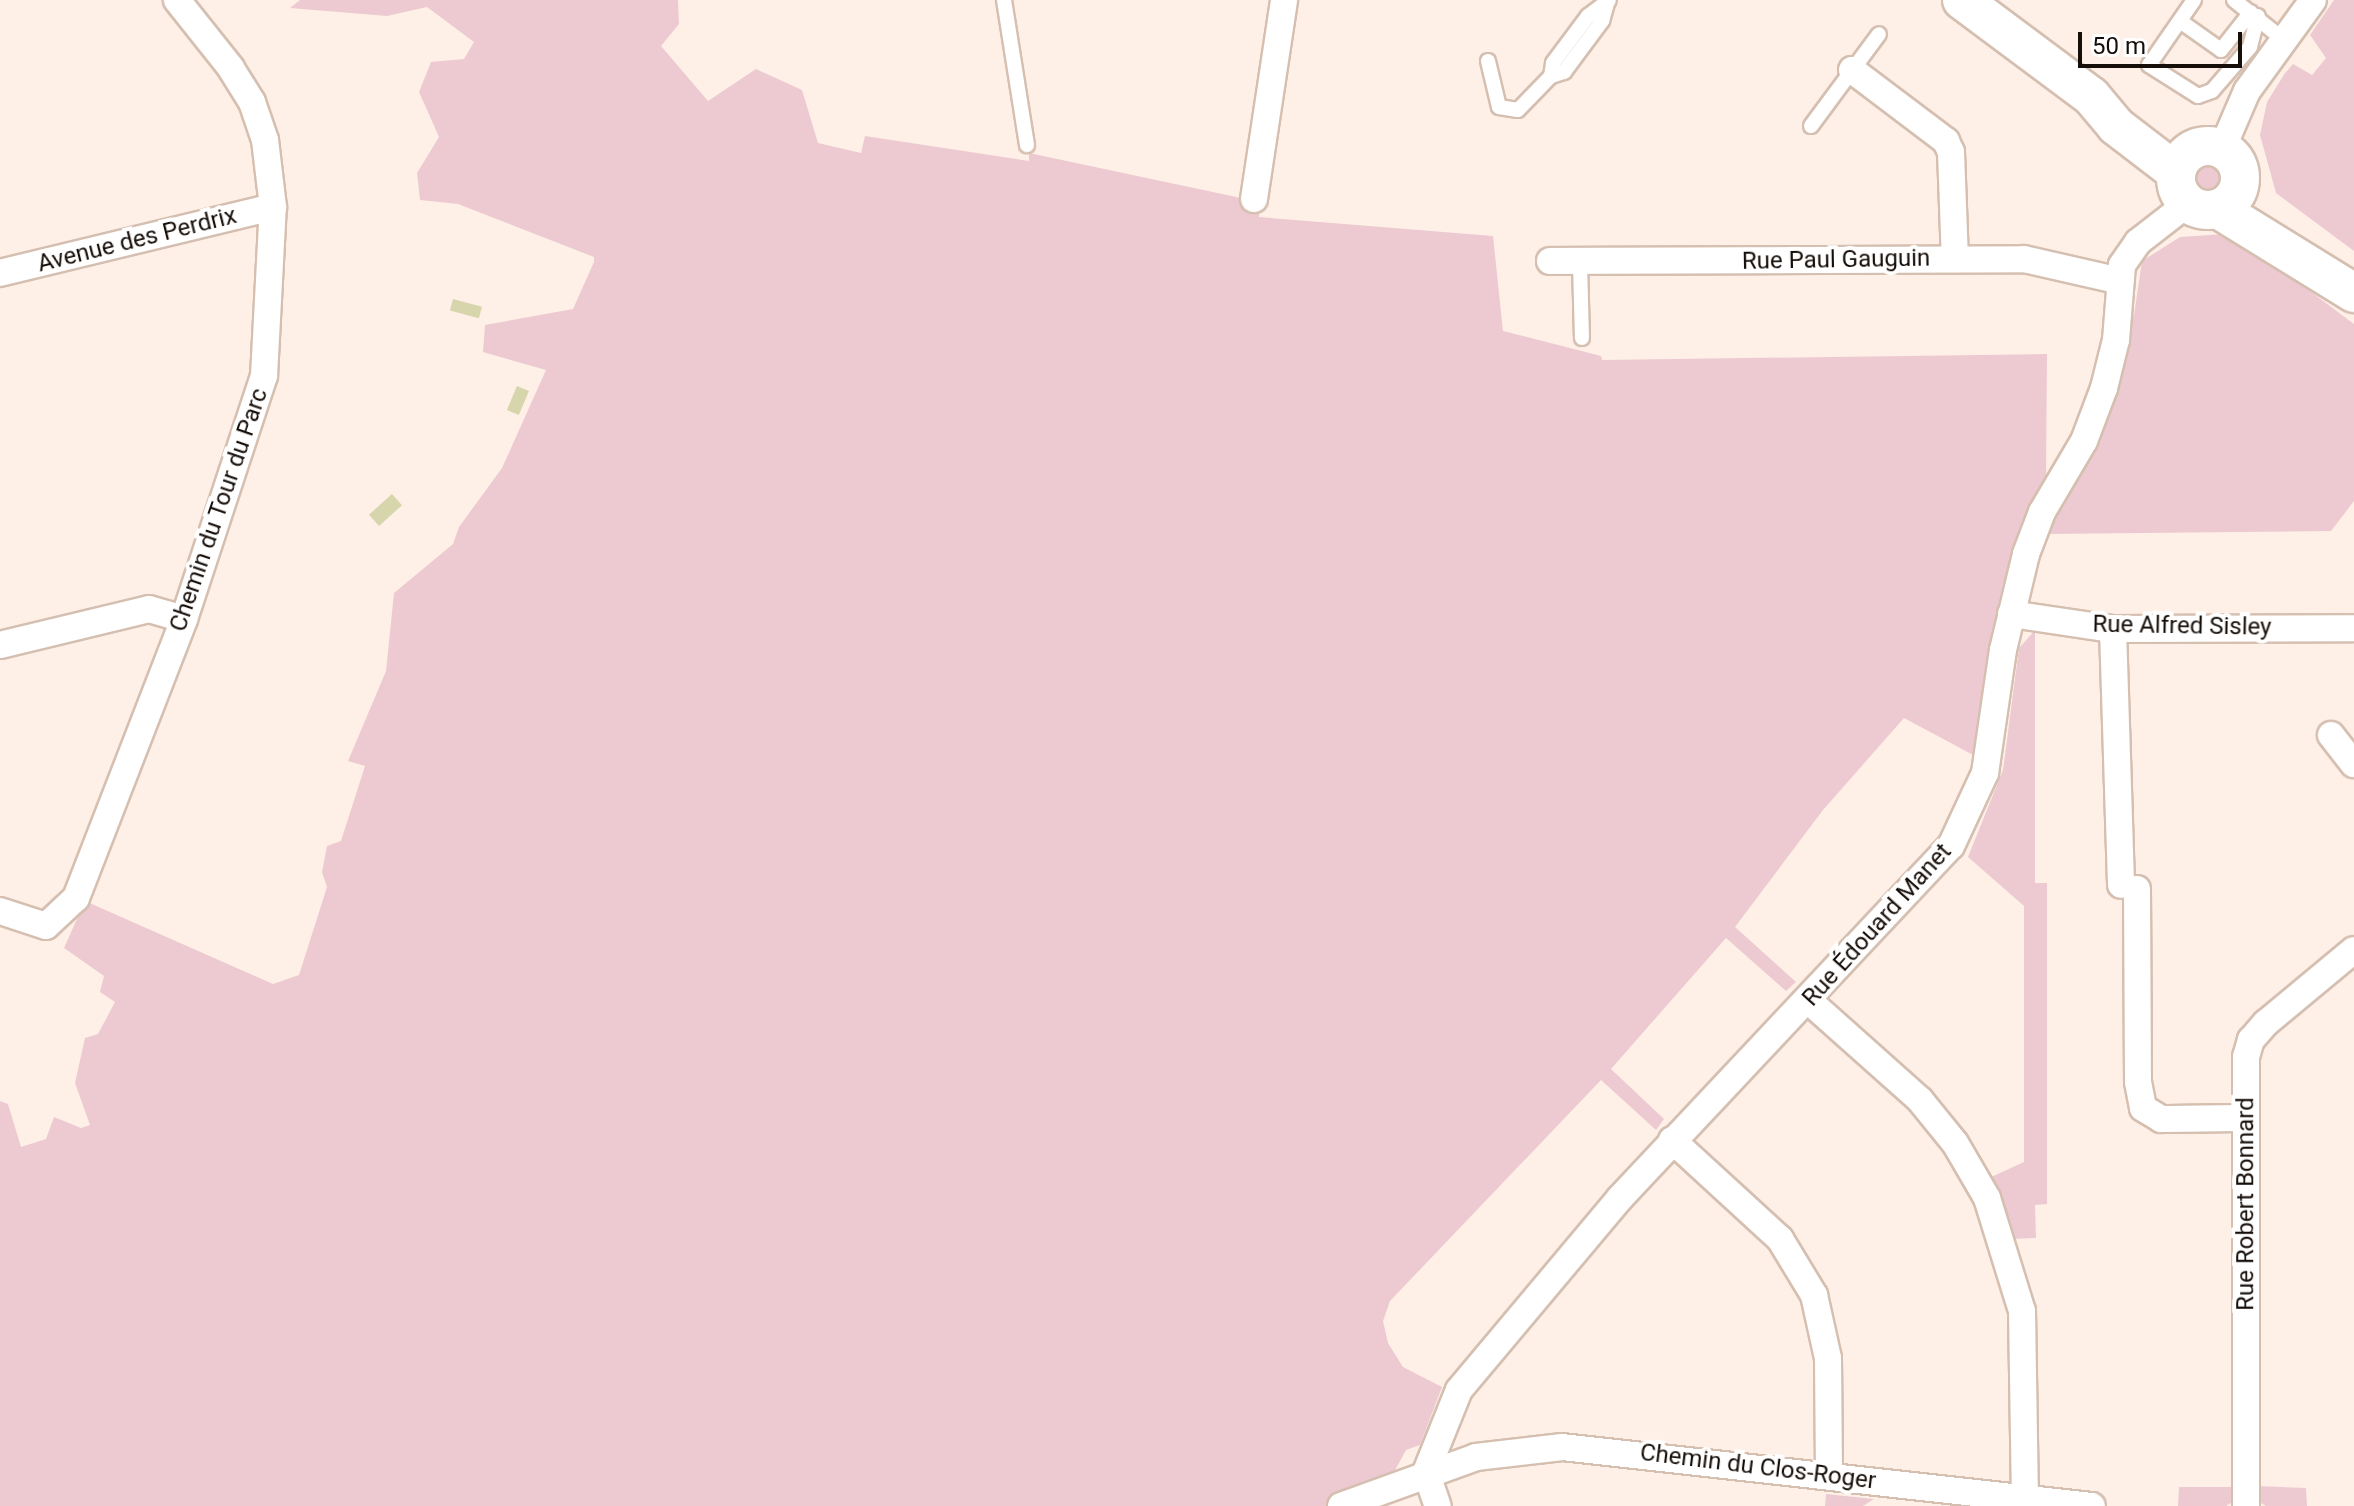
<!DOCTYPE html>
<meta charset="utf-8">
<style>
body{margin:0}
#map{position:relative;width:2354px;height:1506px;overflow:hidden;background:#fef0e7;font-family:Roboto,sans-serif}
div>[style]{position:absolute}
.green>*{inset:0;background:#edcad1}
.round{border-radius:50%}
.water>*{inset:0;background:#d6d5ab;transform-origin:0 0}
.roads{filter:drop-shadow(2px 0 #d5bfb0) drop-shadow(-2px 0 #d5bfb0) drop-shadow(0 2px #d5bfb0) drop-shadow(0 -2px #d5bfb0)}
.service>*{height:14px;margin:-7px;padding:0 7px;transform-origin:7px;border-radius:7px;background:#fff}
.minor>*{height:26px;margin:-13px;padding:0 13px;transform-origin:13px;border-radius:13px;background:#fff}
.secondary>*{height:38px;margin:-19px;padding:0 19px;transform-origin:19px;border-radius:19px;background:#fff}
.secondary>.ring{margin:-19px;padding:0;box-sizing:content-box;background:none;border:38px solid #fff;border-radius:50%}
span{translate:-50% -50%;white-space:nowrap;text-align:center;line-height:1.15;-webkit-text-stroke:8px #fff;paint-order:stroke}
.street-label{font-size:24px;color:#160e09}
.scale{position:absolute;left:2078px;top:32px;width:164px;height:36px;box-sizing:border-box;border:4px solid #160e09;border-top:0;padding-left:10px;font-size:24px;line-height:28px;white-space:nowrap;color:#160e09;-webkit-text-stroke:6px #fff;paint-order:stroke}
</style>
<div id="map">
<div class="green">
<i style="clip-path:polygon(300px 0,678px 0,679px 24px,661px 46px,708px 101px,756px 69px,802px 90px,818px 143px,861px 153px,865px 136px,1029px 161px,1029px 153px,1260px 202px,1259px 217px,1493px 236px,1503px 331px,1601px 356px,1602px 360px,2047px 354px,2046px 477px,2003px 584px,1987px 654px,1975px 756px,1904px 718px,1823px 810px,1735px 927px,1796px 982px,1786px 991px,1726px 938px,1611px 1069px,1664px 1119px,1656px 1130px,1601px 1080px,1390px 1301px,1383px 1321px,1388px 1343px,1403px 1367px,1442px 1387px,1420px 1445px,1406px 1450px,1392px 1476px,1326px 1506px,0 1506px,0 1101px,8px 1104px,21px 1147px,46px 1139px,54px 1117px,81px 1128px,90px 1125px,75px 1083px,85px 1038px,98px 1034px,115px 1002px,100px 992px,104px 976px,64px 948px,85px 901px,273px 984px,299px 975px,327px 887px,322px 872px,327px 846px,341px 841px,365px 766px,348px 761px,386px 671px,394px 593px,453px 544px,459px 527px,502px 468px,546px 370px,483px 352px,485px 325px,573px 309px,594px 262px,594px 257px,458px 204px,420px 200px,417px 173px,439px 137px,419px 92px,431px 62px,464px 59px,474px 42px,427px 7px,387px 16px,290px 8px)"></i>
<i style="clip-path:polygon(2334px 0,2354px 0,2354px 251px,2276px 193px,2260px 135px,2267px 102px,2285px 73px,2293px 64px,2312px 75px,2326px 58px,2310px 35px)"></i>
<i class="round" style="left:2193px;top:163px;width:30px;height:30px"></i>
<i style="clip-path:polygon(2225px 234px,2244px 242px,2354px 324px,2354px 501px,2331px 531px,2047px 534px,2129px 316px,2134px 315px,2142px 261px,2180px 237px)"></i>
<i style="clip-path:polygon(2035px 630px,2035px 883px,2047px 883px,2047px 1204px,2035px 1205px,2036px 1238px,2013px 1239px,1987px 1179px,2024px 1162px,2024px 906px,1968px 857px,2003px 770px,2019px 648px)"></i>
<i style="clip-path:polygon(2256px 1486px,2306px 1488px,2307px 1506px,2266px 1506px,2254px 1499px)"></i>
<i style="clip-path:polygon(2179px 1487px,2233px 1487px,2237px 1499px,2226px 1506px,2178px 1506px)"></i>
<i style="clip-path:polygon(1826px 1494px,1874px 1499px,1863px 1506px,1825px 1506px)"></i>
</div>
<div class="water">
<i style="left:453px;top:299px;width:30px;height:12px;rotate:15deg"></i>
<i style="left:517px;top:386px;width:13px;height:26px;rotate:23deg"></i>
<i style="left:392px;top:494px;width:15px;height:31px;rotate:48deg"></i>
</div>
<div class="roads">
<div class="service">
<i style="left:1004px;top:0;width:147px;rotate:81deg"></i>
<i style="left:2194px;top:0;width:79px;rotate:124.7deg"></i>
<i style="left:2149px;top:65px;width:58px;rotate:32.3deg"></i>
<i style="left:2198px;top:96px;width:15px;rotate:-20deg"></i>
<i style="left:2212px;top:91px;width:58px;rotate:-49.2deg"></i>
<i style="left:2250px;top:47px;width:32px;rotate:-76deg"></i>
<i style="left:2234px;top:0;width:64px;rotate:38.7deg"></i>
<i style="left:2180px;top:21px;width:50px;rotate:35.3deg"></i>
<i style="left:2221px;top:50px;width:48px;rotate:-51.7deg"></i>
<i style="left:1488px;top:61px;width:47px;rotate:76.6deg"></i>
<i style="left:1499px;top:107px;width:19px;rotate:9deg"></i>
<i style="left:1518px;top:110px;width:47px;rotate:-45.9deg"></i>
<i style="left:1551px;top:76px;width:13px;rotate:-81deg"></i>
<i style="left:1553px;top:63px;width:59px;rotate:-53.3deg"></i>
<i style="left:1588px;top:16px;width:26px;rotate:-37deg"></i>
<i style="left:1551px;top:76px;width:14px;rotate:-17deg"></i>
<i style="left:1564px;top:72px;width:64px;rotate:-53.3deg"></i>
<i style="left:1602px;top:21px;width:22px;rotate:-74deg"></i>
<i style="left:1811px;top:126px;width:114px;rotate:-53.5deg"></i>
<i style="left:1580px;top:263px;width:75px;rotate:88.5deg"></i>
</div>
<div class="minor">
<i style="left:1852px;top:70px;width:118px;rotate:37.1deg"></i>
<i style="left:1946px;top:141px;width:12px;rotate:66deg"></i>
<i style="left:1951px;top:152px;width:107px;rotate:87.9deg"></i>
<i style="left:2222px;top:149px;width:63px;rotate:-66.7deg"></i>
<i style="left:2247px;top:91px;width:112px;rotate:-54deg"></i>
<i style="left:1254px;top:199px;width:201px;rotate:-81.4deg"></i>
<i style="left:1550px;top:261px;width:474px;rotate:-0.2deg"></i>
<i style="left:2024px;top:259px;width:99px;rotate:12.8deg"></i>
<i style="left:0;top:273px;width:281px;rotate:-13.6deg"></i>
<i style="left:2011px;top:614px;width:103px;rotate:8.4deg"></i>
<i style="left:2113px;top:629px;width:241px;rotate:-0.2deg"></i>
<i style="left:2113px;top:629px;width:256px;rotate:88.2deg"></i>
<i style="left:0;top:645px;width:153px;rotate:-13.6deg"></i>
<i style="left:149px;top:609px;width:36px;rotate:16deg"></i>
<i style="left:2331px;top:735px;width:37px;rotate:52deg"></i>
<i style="left:2137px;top:889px;width:193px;rotate:89.7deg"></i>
<i style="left:2138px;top:1082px;width:26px;rotate:79deg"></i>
<i style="left:2143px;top:1108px;width:21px;rotate:31deg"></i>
<i style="left:2161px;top:1119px;width:85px;rotate:-0.7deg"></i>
<i style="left:0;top:911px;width:48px;rotate:18.1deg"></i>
<i style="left:46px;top:926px;width:41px;rotate:-43deg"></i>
<i style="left:76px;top:898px;width:299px;rotate:-68.8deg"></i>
<i style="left:184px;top:619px;width:256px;rotate:-71.8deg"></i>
<i style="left:264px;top:376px;width:169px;rotate:-87deg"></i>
<i style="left:273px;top:207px;width:67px;rotate:-96.8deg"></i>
<i style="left:265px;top:140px;width:40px;rotate:-108.9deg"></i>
<i style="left:252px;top:102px;width:40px;rotate:-122deg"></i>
<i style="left:231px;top:68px;width:87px;rotate:-128.5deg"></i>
<i style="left:1809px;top:1001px;width:149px;rotate:41.7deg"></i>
<i style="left:1920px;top:1100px;width:55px;rotate:50.9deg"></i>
<i style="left:1955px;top:1143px;width:64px;rotate:59.8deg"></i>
<i style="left:1987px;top:1198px;width:118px;rotate:72.8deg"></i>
<i style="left:2022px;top:1311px;width:187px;rotate:89.1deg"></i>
<i style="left:1672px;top:1140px;width:147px;rotate:42.5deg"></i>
<i style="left:1780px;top:1239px;width:66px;rotate:58.7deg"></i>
<i style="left:1814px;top:1295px;width:65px;rotate:77.5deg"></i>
<i style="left:1828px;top:1358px;width:117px;rotate:89.5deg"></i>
<i style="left:1426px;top:1472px;width:88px;rotate:-68.1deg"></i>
<i style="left:1459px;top:1390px;width:251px;rotate:-50deg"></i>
<i style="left:1620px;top:1198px;width:483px;rotate:-46.8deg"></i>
<i style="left:1951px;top:846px;width:81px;rotate:-65deg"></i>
<i style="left:1985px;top:773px;width:124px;rotate:-81.7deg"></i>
<i style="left:2003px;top:650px;width:99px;rotate:-76.5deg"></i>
<i style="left:2026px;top:554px;width:45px;rotate:-69.1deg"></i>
<i style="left:2042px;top:512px;width:82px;rotate:-59.4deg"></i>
<i style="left:2084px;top:441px;width:57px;rotate:-69.3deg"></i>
<i style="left:2104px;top:388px;width:49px;rotate:-76deg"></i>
<i style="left:2116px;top:340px;width:75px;rotate:-85.4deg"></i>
<i style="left:2122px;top:265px;width:28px;rotate:-55deg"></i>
<i style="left:2138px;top:242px;width:62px;rotate:-37.8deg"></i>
<i style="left:1426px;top:1472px;width:36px;rotate:71deg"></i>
<i style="left:1341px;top:1506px;width:144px;rotate:-19.9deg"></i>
<i style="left:1476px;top:1457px;width:87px;rotate:-6.6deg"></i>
<i style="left:1562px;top:1447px;width:533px;rotate:6.35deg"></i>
<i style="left:2246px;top:1506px;width:449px;rotate:-90deg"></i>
<i style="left:2246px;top:1057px;width:18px;rotate:-74deg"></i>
<i style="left:2251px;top:1040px;width:23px;rotate:-49deg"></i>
<i style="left:2266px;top:1023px;width:114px;rotate:-39.7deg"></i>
</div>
<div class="secondary">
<i style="left:1962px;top:0;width:161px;rotate:36.7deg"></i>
<i style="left:2091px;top:96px;width:39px;rotate:50deg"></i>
<i style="left:2116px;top:126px;width:76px;rotate:37.5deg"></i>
<i class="ring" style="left:2176px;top:146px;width:26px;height:26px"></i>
<i style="left:2218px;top:209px;width:160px;rotate:31.7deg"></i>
</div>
</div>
<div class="street-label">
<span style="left:137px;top:240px;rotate:-14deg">Avenue des Perdrix</span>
<span style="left:1836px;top:260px;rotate:-1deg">Rue Paul Gauguin</span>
<span style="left:219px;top:510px;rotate:-71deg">Chemin du Tour du Parc</span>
<span style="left:2182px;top:626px;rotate:1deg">Rue Alfred Sisley</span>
<span style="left:1877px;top:925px;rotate:-48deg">Rue Édouard Manet</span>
<span style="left:2246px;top:1204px;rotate:-90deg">Rue Robert Bonnard</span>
<span style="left:1758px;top:1467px;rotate:7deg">Chemin du Clos-Roger</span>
</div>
<div class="scale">50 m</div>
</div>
